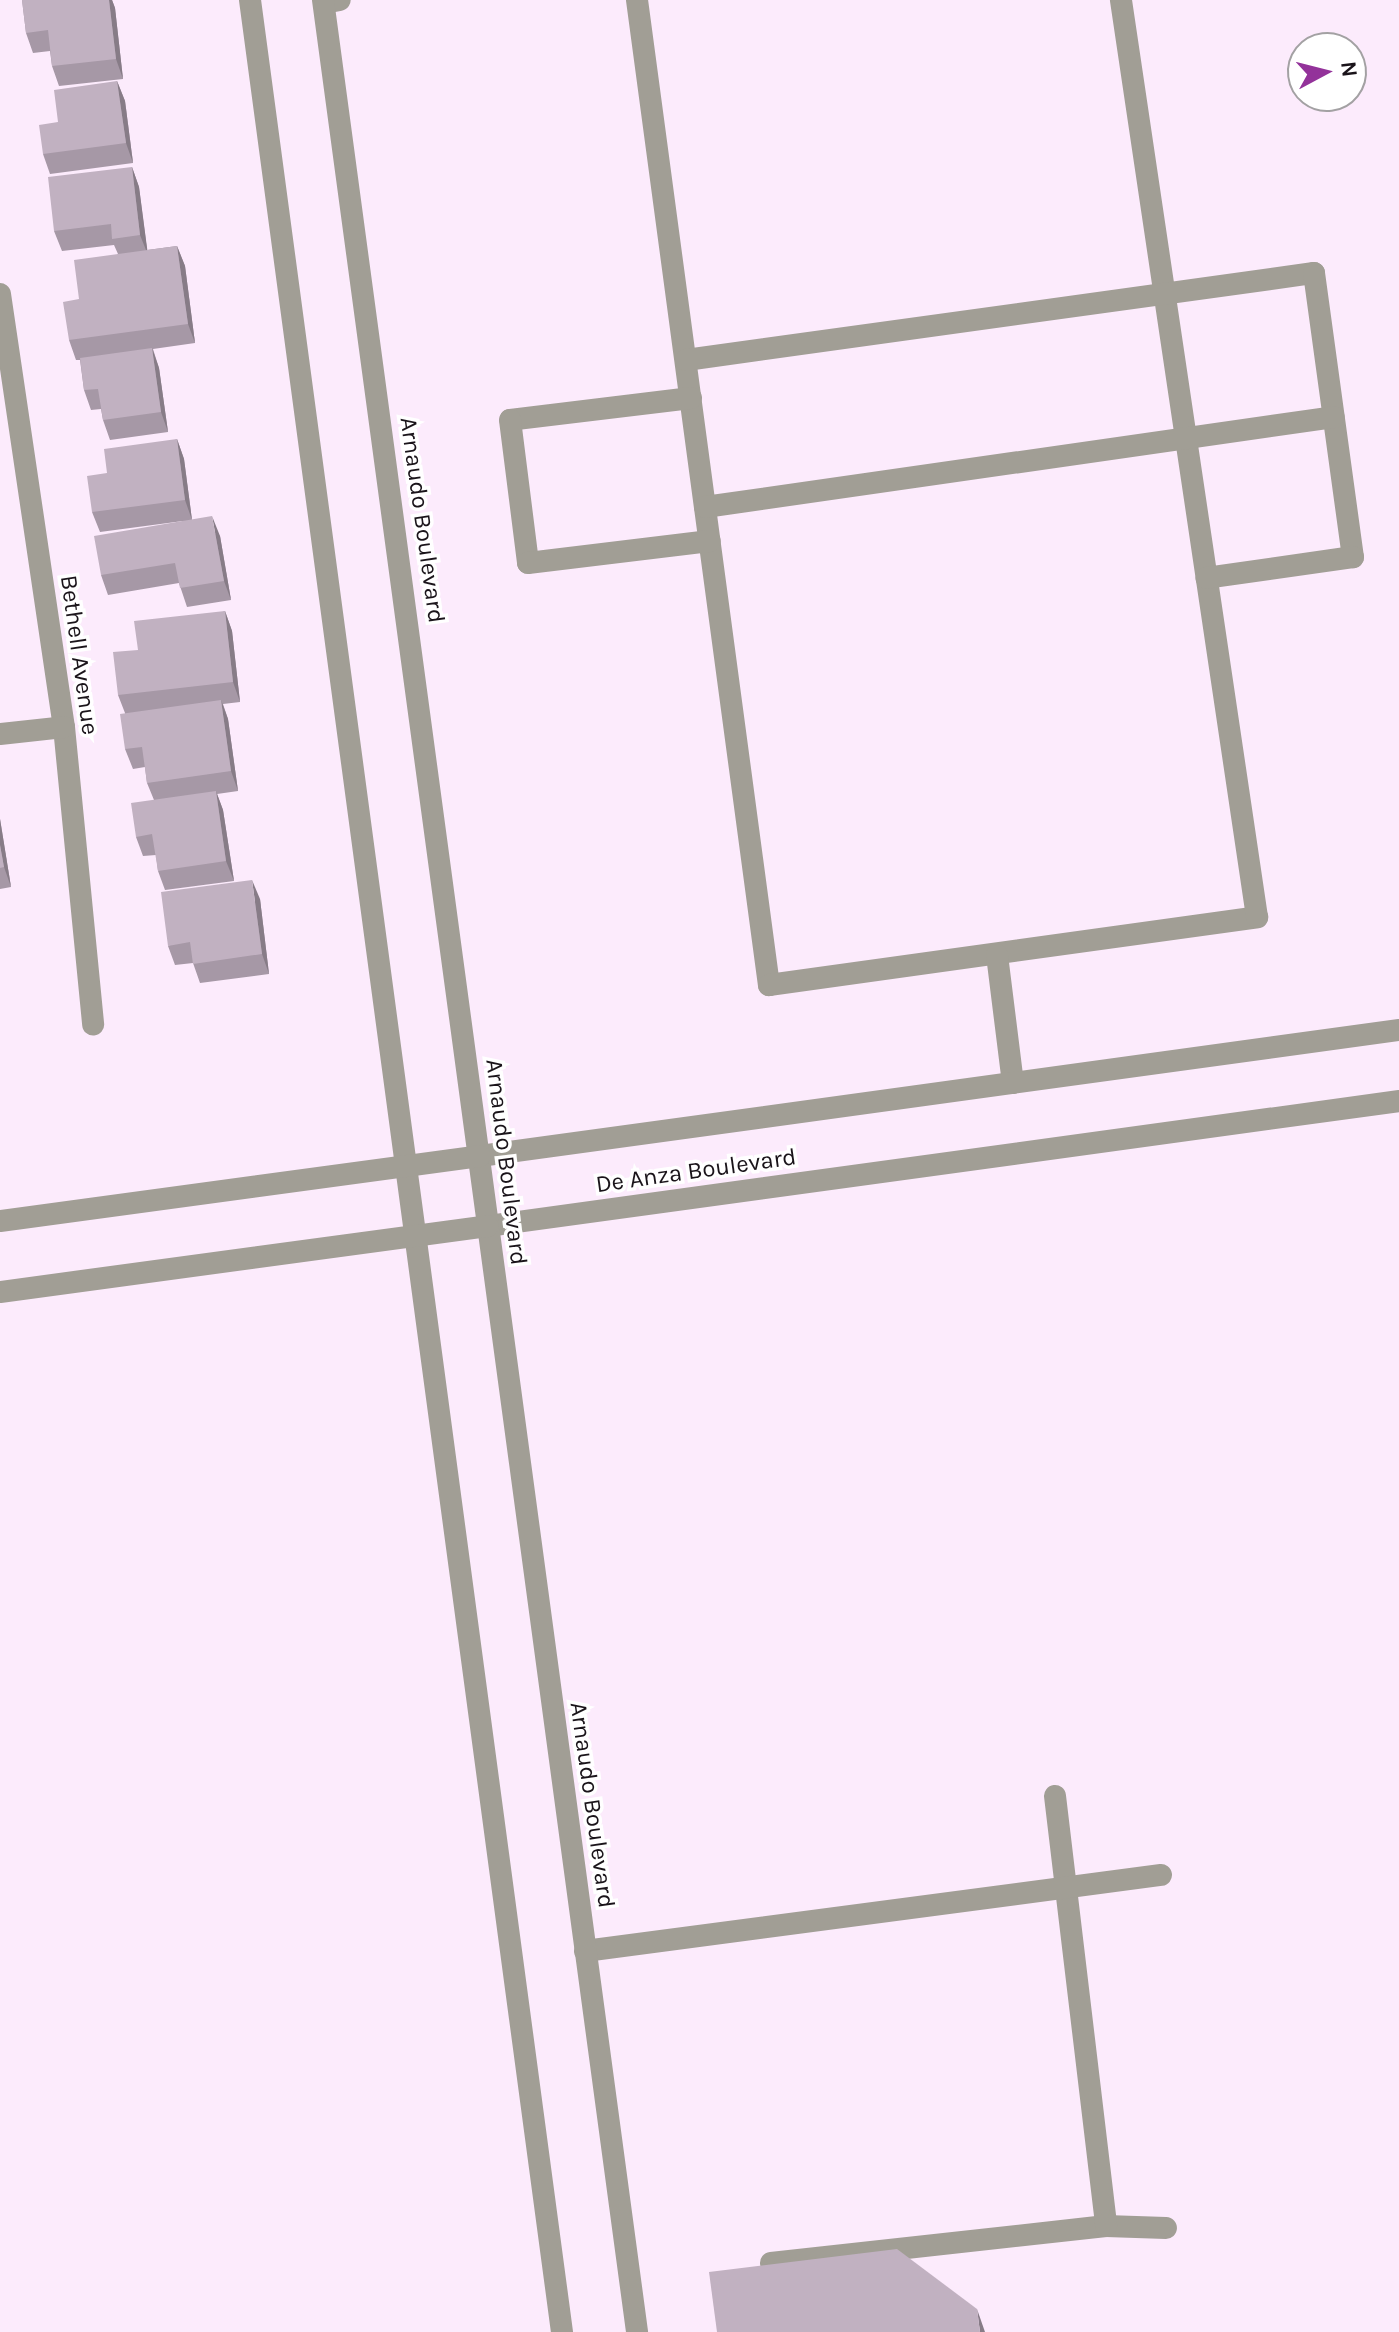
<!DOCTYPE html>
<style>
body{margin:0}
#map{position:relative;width:1399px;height:2332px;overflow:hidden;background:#fcebfc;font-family:Karla,sans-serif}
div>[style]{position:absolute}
.service>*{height:22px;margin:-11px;padding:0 11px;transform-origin:11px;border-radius:11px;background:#a19e95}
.minor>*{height:22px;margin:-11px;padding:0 11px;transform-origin:11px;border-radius:11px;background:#a19e95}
.tertiary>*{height:22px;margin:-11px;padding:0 11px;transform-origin:11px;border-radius:11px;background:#a19e95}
.wall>*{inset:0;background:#a698a6}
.shaded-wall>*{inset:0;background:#877c87}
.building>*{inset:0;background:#c1b1c1}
span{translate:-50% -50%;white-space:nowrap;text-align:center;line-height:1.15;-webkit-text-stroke:7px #fff;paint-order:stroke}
.street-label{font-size:24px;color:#1a141a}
.north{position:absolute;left:1287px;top:32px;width:80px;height:80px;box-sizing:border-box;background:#fff;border:2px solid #a3a1a3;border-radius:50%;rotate:83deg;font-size:22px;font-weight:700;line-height:32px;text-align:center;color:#1a141a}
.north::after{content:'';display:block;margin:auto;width:28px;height:36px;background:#93329a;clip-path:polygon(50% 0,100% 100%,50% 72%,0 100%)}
</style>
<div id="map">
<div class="service">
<i style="left:771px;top:2263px;width:337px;rotate:-6.3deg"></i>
<i style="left:1106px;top:2226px;width:60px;rotate:1.9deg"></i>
</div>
<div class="minor">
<i style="left:637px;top:0;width:994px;rotate:82.37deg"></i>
<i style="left:769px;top:985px;width:493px;rotate:-7.9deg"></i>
<i style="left:1257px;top:917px;width:927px;rotate:-98.44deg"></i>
<i style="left:324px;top:3px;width:16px;rotate:-11deg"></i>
<i style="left:0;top:294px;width:438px;rotate:81.6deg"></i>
<i style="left:64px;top:727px;width:299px;rotate:84.4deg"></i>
<i style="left:686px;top:360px;width:634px;rotate:-7.89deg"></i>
<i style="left:1314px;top:273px;width:287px;rotate:82.2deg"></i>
<i style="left:1353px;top:557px;width:148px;rotate:171.9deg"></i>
<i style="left:691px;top:398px;width:182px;rotate:173.1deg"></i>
<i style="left:510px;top:420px;width:144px;rotate:82.8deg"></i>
<i style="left:528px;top:563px;width:183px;rotate:-6.9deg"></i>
<i style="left:705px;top:507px;width:635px;rotate:-8.14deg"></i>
<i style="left:0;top:734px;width:64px;rotate:-6.2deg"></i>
<i style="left:997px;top:955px;width:129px;rotate:82.9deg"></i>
<i style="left:480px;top:1156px;width:928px;rotate:-7.81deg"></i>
<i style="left:488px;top:1226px;width:920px;rotate:-7.81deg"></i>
<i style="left:1055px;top:1796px;width:433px;rotate:83.2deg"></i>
<i style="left:585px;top:1951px;width:581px;rotate:-7.52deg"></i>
</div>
<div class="tertiary">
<i style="left:250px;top:0;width:2353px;rotate:82.38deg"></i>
<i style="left:323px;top:0;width:2353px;rotate:82.33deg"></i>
<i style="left:0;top:1221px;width:484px;rotate:-7.7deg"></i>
<i style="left:0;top:1292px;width:492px;rotate:-7.7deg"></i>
</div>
<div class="wall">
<i style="clip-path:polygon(22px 0,112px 0,115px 8px,123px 79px,59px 86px,52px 66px,50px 51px,33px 53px,26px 33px)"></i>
<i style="clip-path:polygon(117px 81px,125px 101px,133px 163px,50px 174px,43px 154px,58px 122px)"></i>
<i style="clip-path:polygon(132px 167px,139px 187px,147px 250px,177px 246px,185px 266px,195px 343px,153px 349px,159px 368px,168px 432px,110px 440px,103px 420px,101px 409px,91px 410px,84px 390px,80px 360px,76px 360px,69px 340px,79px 299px,118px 254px,114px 245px,62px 251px,54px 231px)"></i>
<i style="clip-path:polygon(177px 439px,184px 459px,192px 520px,220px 536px,231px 600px,187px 607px,179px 583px,108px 595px,101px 575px,183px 521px,100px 532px,92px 512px,107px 473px)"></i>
<i style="clip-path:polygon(225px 611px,232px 631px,240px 702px,223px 704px,228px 719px,238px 791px,217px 794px,223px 810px,234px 881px,165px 890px,158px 871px,156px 855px,143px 856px,136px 837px,154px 800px,147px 783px,145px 767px,133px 769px,125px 749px,125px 713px,118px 695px,138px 650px)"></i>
<i style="clip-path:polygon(0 819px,11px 887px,0 889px)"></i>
<i style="clip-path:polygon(260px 899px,269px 974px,200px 983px,193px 963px,175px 965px,168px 946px)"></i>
</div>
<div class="shaded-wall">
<i style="clip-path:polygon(109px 0,112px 0,115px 8px,123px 79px,116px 59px)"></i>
<i style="clip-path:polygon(117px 81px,125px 101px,133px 163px,126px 143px)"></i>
<i style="clip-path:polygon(132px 167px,139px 187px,148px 255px,140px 235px)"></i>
<i style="clip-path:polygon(177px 246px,185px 266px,195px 343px,188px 324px)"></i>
<i style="clip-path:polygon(152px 348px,159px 368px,168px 432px,161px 412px)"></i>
<i style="clip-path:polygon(177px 439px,184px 459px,192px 520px,185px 500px)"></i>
<i style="clip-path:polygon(212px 516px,220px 536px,231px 600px,224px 581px)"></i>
<i style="clip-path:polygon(225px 611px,232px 631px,240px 702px,233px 682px)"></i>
<i style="clip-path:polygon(221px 700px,228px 719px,238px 791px,231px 771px)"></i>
<i style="clip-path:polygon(216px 791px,223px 810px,234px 881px,226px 861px)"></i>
<i style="clip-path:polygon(0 819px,11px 887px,4px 867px,0 845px)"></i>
<i style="clip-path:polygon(252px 880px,260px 899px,269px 974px,262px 954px)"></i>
<i style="clip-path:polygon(977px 2309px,985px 2332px,980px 2332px)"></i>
</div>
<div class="building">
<i style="clip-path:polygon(22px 0,109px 0,116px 59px,52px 66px,48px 30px,26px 33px)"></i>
<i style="clip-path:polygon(117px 81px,126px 143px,43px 154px,39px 125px,58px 122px,54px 90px)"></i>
<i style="clip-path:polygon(132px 167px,140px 235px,112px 239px,111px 224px,54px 231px,48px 177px)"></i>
<i style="clip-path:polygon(177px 246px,188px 324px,69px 340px,63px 302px,79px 299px,74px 260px)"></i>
<i style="clip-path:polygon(152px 348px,161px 412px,103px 420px,98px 389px,84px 390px,80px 358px)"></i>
<i style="clip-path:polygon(177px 439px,185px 500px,92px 512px,87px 476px,107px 473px,104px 449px)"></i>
<i style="clip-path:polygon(212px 516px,224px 581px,180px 588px,175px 563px,101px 575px,94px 536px)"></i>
<i style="clip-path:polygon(225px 611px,233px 682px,118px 695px,113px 652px,138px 650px,134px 621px)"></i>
<i style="clip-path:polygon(221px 700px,231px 771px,147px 783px,142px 747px,125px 749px,120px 714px)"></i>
<i style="clip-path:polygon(216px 791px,226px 861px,158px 871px,152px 834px,136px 837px,131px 803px)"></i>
<i style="clip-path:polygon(0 845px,4px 867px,0 868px)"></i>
<i style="clip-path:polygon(252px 880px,262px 954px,193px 964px,190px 942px,168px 946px,161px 892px)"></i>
<i style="clip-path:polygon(897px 2249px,977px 2309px,980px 2332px,717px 2332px,709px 2272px)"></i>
</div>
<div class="street-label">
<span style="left:422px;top:520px;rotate:82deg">Arnaudo Boulevard</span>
<span style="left:79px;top:655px;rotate:82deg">Bethell Avenue</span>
<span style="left:506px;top:1162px;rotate:83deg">Arnaudo Boulevard</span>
<span style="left:696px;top:1171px;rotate:-8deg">De Anza Boulevard</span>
<span style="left:592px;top:1805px;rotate:82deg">Arnaudo Boulevard</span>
</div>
<div class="north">N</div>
</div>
